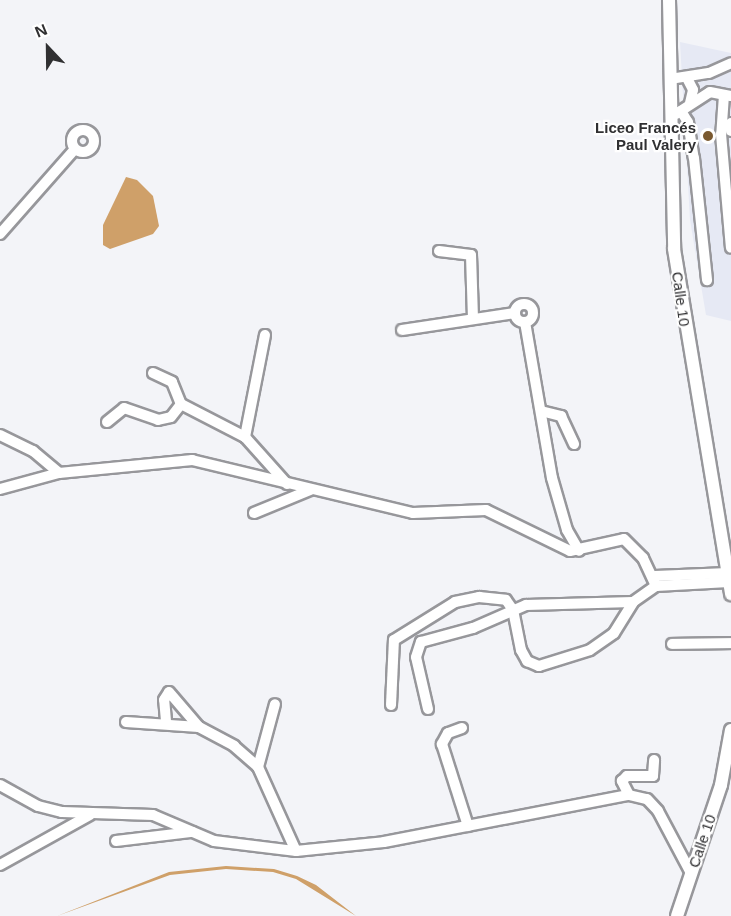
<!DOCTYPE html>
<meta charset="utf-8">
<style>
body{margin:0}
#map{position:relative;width:731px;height:916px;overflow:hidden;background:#f3f4f8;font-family:Arial,sans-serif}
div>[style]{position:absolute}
.built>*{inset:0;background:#e6e9f4}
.water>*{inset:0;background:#cfa069}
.roads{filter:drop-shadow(2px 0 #97979b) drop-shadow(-2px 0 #97979b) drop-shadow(0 2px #97979b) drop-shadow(0 -2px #97979b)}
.minor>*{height:10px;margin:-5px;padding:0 5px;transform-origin:5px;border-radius:5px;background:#fff}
.minor>.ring{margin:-5px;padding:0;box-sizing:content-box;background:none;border:10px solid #fff;border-radius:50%}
.major>*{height:12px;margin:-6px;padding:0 6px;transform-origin:6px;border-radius:6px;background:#fff}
.dots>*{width:16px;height:16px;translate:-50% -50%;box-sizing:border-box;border:3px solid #fff;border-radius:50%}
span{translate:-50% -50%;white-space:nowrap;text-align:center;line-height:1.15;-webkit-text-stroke:4.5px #fff;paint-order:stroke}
.poi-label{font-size:15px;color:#303032;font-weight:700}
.right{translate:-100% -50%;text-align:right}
.street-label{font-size:15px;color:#303032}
.north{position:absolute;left:18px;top:18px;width:60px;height:60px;-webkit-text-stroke:4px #fff;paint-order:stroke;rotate:338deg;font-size:16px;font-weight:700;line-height:24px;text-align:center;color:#303032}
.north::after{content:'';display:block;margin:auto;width:21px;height:27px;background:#303032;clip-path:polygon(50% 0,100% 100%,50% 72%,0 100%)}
</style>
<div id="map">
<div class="built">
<i style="clip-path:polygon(680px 42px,731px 53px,731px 321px,706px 315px,690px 220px)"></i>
</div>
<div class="water">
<i style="clip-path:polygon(126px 177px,137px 180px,153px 196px,159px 226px,153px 234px,110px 249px,103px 245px,103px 225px)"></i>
<i style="clip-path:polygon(226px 866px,274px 869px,297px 876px,316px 885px,356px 916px,296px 879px,273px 872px,226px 869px,170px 875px,57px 916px,169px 872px)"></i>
</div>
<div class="roads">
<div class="minor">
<i style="left:687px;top:78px;width:13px;rotate:63deg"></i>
<i style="left:693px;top:90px;width:13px;rotate:103deg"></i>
<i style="left:670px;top:79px;width:39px;rotate:-9deg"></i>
<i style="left:709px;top:73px;width:24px;rotate:-24deg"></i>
<i style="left:724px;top:95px;width:39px;rotate:94deg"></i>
<i style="left:721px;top:134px;width:114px;rotate:85deg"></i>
<i style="left:681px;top:111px;width:13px;rotate:58deg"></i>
<i style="left:688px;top:122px;width:36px;rotate:81deg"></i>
<i style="left:694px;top:158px;width:123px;rotate:83.9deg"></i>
<i style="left:676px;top:114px;width:40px;rotate:-32.9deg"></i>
<i style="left:710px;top:92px;width:21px;rotate:11deg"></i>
<i style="left:731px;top:123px;width:8px;rotate:90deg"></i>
<i class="ring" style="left:72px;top:130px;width:12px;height:12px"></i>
<i style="left:0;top:234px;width:113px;rotate:-48.6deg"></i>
<i style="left:439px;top:251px;width:32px;rotate:7deg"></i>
<i style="left:471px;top:255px;width:62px;rotate:88.2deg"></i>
<i class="ring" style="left:515px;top:304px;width:8px;height:8px"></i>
<i style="left:525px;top:322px;width:158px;rotate:80.2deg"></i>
<i style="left:552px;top:478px;width:54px;rotate:73.9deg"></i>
<i style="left:567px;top:530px;width:24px;rotate:60deg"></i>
<i style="left:402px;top:330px;width:114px;rotate:-8.6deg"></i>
<i style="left:265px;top:335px;width:104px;rotate:101.1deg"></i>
<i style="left:245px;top:437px;width:63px;rotate:48.2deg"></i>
<i style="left:153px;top:373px;width:21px;rotate:25deg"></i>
<i style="left:172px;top:382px;width:24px;rotate:68deg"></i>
<i style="left:541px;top:411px;width:21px;rotate:14deg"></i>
<i style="left:561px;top:416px;width:31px;rotate:65deg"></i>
<i style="left:107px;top:422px;width:22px;rotate:-39deg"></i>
<i style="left:124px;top:408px;width:36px;rotate:19deg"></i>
<i style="left:158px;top:420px;width:13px;rotate:-13deg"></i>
<i style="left:171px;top:417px;width:16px;rotate:-52deg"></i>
<i style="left:181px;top:404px;width:72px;rotate:27.3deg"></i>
<i style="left:0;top:435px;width:37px;rotate:26deg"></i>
<i style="left:33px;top:451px;width:34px;rotate:40deg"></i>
<i style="left:0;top:489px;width:61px;rotate:-15.2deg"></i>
<i style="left:59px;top:473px;width:134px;rotate:-5.6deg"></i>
<i style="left:192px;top:460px;width:227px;rotate:13.5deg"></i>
<i style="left:413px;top:513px;width:73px;rotate:-2.4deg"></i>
<i style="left:486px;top:510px;width:93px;rotate:26deg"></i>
<i style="left:570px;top:551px;width:55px;rotate:-12.5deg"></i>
<i style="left:624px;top:539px;width:27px;rotate:45deg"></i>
<i style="left:643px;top:558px;width:31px;rotate:65deg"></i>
<i style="left:254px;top:513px;width:61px;rotate:-22.3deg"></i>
<i style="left:655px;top:576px;width:73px;rotate:-2.4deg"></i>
<i style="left:672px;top:644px;width:59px;rotate:-1deg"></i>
<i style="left:391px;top:705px;width:65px;rotate:-87.4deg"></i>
<i style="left:394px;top:640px;width:72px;rotate:-31.9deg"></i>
<i style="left:455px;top:602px;width:25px;rotate:-12deg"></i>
<i style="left:479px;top:597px;width:27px;rotate:6deg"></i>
<i style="left:506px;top:600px;width:12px;rotate:55deg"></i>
<i style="left:513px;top:610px;width:41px;rotate:78.7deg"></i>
<i style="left:521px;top:650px;width:13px;rotate:61deg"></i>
<i style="left:527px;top:661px;width:13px;rotate:23deg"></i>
<i style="left:539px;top:666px;width:53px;rotate:-17.4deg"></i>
<i style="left:590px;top:650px;width:29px;rotate:-35deg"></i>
<i style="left:614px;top:633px;width:36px;rotate:-58deg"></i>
<i style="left:428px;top:709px;width:53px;rotate:-103deg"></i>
<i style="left:416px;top:657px;width:16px;rotate:-72deg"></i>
<i style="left:421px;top:642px;width:54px;rotate:-15.1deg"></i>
<i style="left:473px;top:628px;width:58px;rotate:-23.5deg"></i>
<i style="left:526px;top:605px;width:107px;rotate:-1.6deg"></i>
<i style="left:633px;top:602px;width:28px;rotate:-35deg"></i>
<i style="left:656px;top:586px;width:73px;rotate:-3.1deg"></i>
<i style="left:166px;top:721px;width:21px;rotate:-95deg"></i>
<i style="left:164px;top:700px;width:9px;rotate:-58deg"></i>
<i style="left:169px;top:692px;width:46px;rotate:49.4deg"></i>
<i style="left:126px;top:722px;width:73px;rotate:3.9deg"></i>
<i style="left:199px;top:727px;width:40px;rotate:28deg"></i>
<i style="left:234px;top:746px;width:32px;rotate:41deg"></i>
<i style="left:258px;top:767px;width:92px;rotate:65.7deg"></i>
<i style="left:462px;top:728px;width:15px;rotate:160deg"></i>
<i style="left:448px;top:733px;width:13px;rotate:119deg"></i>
<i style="left:442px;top:744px;width:86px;rotate:72.4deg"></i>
<i style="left:258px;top:767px;width:65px;rotate:-74.9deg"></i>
<i style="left:0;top:785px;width:43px;rotate:28.9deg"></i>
<i style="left:38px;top:806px;width:25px;rotate:14deg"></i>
<i style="left:62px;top:812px;width:91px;rotate:1.9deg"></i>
<i style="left:153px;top:815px;width:66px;rotate:23.1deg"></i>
<i style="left:214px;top:841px;width:83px;rotate:7deg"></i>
<i style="left:296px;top:851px;width:88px;rotate:-5.8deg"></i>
<i style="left:384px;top:842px;width:249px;rotate:-10.9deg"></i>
<i style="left:629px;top:795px;width:18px;rotate:13deg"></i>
<i style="left:647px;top:799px;width:16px;rotate:47deg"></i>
<i style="left:658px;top:811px;width:70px;rotate:62deg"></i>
<i style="left:629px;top:795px;width:16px;rotate:-117deg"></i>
<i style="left:622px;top:781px;width:7px;rotate:-45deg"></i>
<i style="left:627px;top:776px;width:26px"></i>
<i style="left:653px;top:776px;width:16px;rotate:-86deg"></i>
<i style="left:116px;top:841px;width:77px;rotate:-6.8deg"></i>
<i style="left:0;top:865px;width:103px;rotate:-29.1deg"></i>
</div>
<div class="major">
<i style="left:669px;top:0;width:249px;rotate:88.8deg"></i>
<i style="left:674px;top:249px;width:350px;rotate:80.6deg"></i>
<i style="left:677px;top:916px;width:138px;rotate:-71.4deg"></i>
<i style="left:721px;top:785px;width:56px;rotate:-79.7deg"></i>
</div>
</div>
<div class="dots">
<i style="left:708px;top:136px;background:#7a5930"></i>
</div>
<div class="poi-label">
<span class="right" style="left:696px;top:136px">Liceo Francés<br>Paul Valery</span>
</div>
<div class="street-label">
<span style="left:681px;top:299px;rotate:82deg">Calle 10</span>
<span style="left:702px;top:841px;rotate:-71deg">Calle 10</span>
</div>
<div class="north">N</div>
</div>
